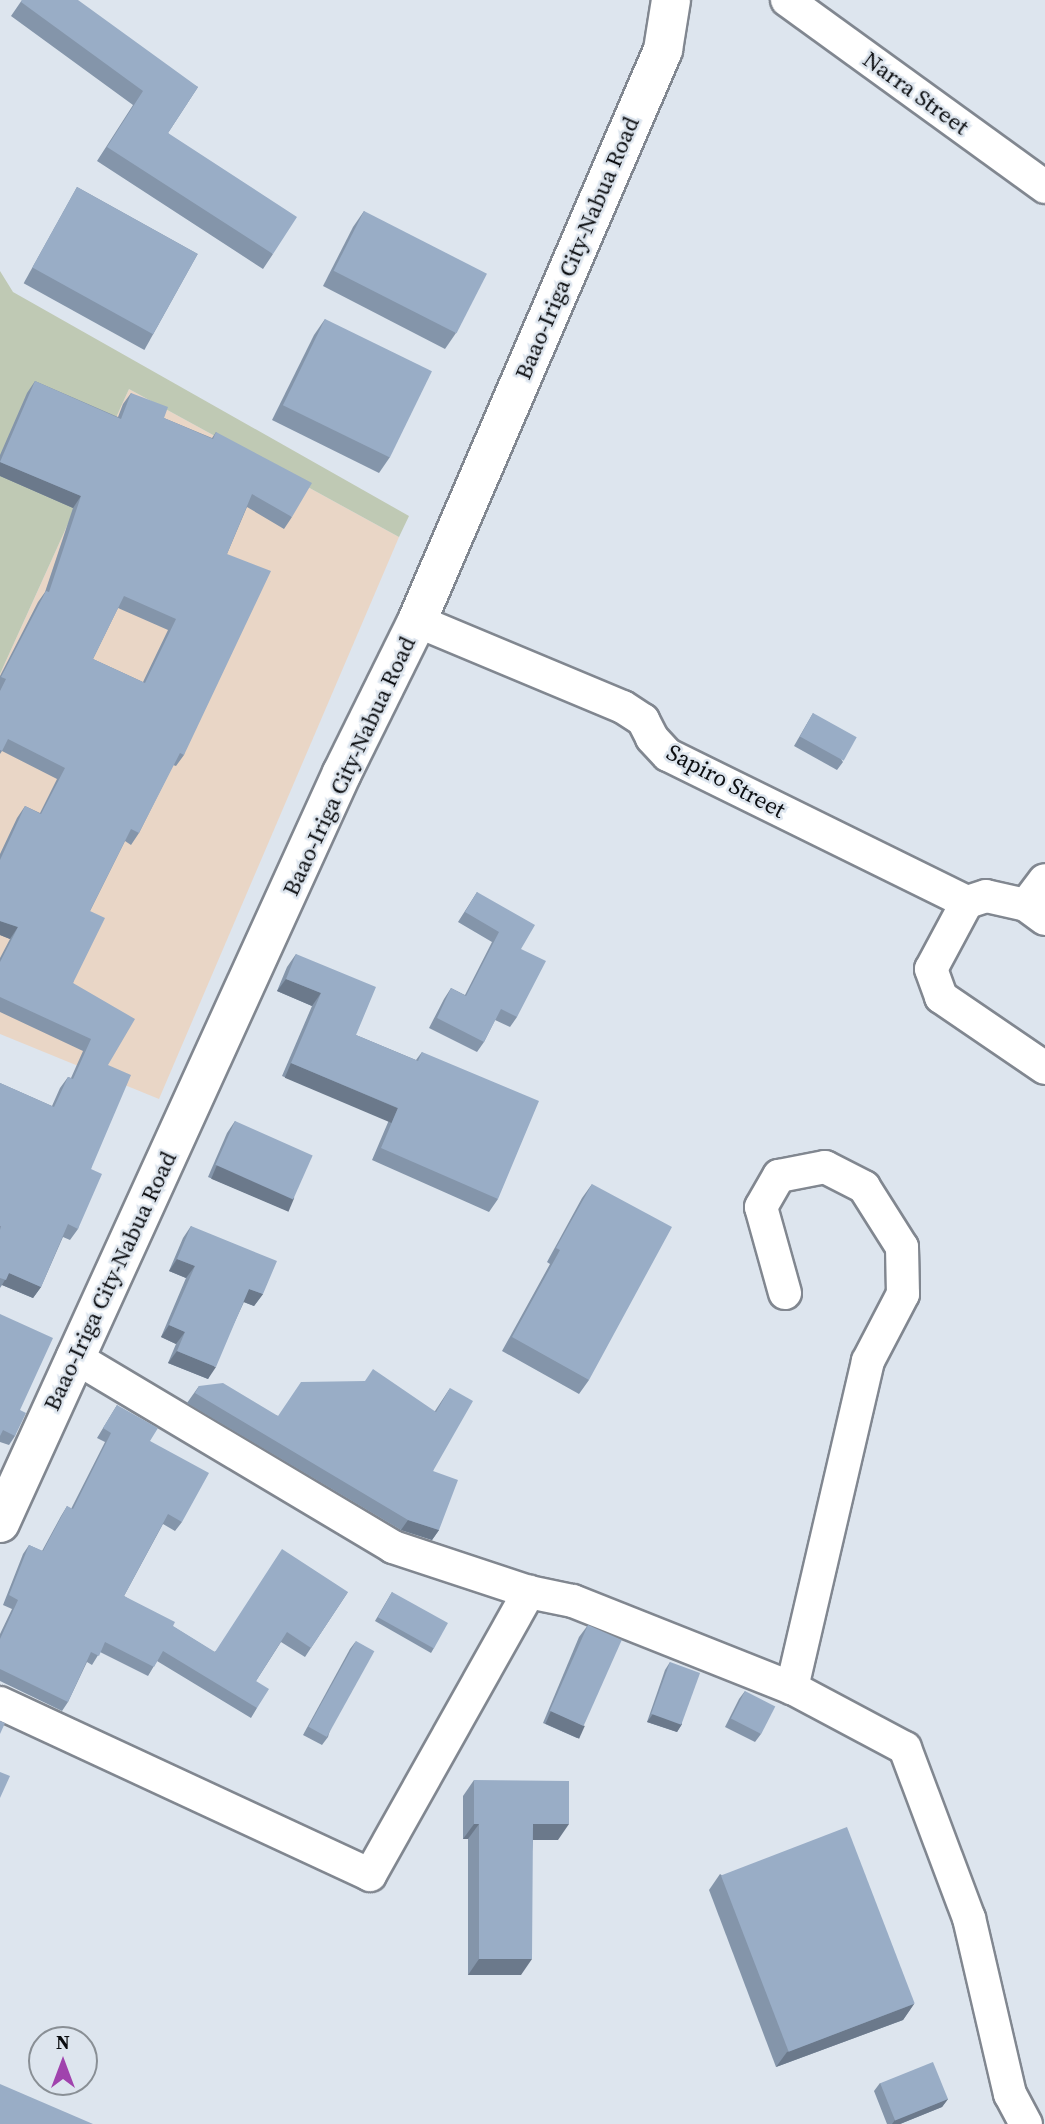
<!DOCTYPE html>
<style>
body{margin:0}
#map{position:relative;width:1045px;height:2124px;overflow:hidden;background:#dde5ee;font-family:"Source Serif 4",serif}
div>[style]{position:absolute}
.education>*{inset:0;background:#e9d6c6}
.green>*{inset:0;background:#bfc9b4}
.roads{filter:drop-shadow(2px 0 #818790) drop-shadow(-2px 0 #818790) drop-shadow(0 2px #818790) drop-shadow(0 -2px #818790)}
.minor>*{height:32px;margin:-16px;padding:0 16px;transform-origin:16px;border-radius:16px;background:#fff}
.major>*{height:38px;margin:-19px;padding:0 19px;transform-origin:19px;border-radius:19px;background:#fff}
.wall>*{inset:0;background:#8495aa;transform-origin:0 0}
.shaded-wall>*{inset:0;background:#6b798b;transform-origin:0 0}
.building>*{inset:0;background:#99adc6;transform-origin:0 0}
span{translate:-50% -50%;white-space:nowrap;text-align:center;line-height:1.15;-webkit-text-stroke:5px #dde5ee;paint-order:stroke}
.street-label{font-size:23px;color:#0b0d10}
.north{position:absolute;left:28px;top:2026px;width:70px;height:70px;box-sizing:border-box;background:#dde5ee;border:2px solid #898f95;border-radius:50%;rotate:0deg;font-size:19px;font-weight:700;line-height:28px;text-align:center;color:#0b0d10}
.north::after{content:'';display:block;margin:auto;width:24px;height:32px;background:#a043ad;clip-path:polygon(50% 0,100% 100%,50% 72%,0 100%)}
</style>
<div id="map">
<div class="education">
<i style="clip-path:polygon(129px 389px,399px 537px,159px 1099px,0 1034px,0 674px)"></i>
</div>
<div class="green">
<i style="clip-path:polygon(0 271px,13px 292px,409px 516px,399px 537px,129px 389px,0 674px)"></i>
</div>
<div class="roads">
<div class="minor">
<i style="left:787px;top:0;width:319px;rotate:35.9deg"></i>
<i style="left:417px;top:621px;width:223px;rotate:22.7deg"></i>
<i style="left:623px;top:707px;width:24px;rotate:33deg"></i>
<i style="left:643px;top:720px;width:20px;rotate:63deg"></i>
<i style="left:652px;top:738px;width:23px;rotate:47deg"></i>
<i style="left:668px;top:755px;width:333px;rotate:26.2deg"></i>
<i style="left:1026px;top:905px;width:31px;rotate:-53deg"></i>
<i style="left:1045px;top:919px;width:24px;rotate:-144deg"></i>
<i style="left:1026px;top:905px;width:41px;rotate:-167.3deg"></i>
<i style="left:986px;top:896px;width:20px;rotate:162deg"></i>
<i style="left:967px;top:902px;width:76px;rotate:118.2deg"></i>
<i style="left:931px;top:969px;width:30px;rotate:70deg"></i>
<i style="left:941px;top:997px;width:126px;rotate:34.3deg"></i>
<i style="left:785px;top:1293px;width:89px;rotate:-105.6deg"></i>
<i style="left:761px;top:1207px;width:36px;rotate:-60deg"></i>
<i style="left:779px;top:1176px;width:47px;rotate:-11.1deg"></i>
<i style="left:825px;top:1167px;width:44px;rotate:27.1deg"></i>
<i style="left:864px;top:1187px;width:71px;rotate:57.7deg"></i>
<i style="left:902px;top:1247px;width:47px;rotate:88.8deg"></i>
<i style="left:903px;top:1294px;width:76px;rotate:117.6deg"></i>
<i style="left:868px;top:1361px;width:336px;rotate:103.1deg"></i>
<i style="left:73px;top:1356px;width:373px;rotate:30.8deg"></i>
<i style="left:393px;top:1547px;width:143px;rotate:18.3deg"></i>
<i style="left:529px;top:1592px;width:45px;rotate:11.6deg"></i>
<i style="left:573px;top:1601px;width:236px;rotate:21.7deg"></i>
<i style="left:792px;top:1688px;width:128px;rotate:28deg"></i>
<i style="left:905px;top:1748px;width:182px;rotate:69.4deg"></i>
<i style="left:969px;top:1918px;width:181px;rotate:76.9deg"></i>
<i style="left:1010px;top:2094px;width:34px;rotate:62deg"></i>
<i style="left:0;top:1703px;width:408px;rotate:24.9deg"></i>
<i style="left:370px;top:1875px;width:325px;rotate:-60.7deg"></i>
</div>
<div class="major">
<i style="left:0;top:1523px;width:824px;rotate:-65.49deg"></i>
<i style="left:342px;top:773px;width:169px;rotate:-63.7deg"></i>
<i style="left:417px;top:621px;width:622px;rotate:-66.69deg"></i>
<i style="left:663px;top:50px;width:51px;rotate:-80.9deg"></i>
</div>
</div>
<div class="wall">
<i style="clip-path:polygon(22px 0,198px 87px,168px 133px,273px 254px,263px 269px,97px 161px,133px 105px,11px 16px)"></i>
<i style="left:77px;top:187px;width:138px;height:110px;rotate:29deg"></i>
<i style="clip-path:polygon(364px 211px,456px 333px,445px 349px,323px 286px,353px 227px)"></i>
<i style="clip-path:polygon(325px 319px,390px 457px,379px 473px,272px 420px,314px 335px)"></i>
<i style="clip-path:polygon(evenodd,35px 381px,118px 417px,123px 404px,131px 393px,164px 418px,212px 438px,216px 432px,292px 517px,284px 529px,247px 507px,227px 554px,184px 755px,176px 766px,173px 765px,139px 833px,131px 845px,125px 841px,90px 911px,73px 983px,108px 1065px,91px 1169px,78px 1229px,70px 1240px,63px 1237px,41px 1287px,33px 1298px,2px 1285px,0 1288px,0 1083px,52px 1106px,60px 1088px,68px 1077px,71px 1078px,83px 1051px,0 1012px,0 958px,10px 939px,0 935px,0 854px,17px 818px,25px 806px,40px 813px,57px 779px,2px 751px,0 754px,0 676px,38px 602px,45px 592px,73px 508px,0 476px,0 455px,27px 393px,35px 381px,118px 608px,168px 630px,143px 682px,93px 659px,118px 608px)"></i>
<i style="clip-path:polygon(813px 713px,843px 762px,837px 770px,794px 746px)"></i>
<i style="clip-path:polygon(477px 892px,521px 949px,517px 1017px,510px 1027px,495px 1020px,484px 1042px,477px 1052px,429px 1028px,444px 999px,451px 988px,465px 995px,492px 942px,458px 922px)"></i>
<i style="clip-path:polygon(296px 954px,356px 1035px,416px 1060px,422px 1052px,498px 1199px,489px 1212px,372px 1160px,389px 1120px,282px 1076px,312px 1006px,277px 991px,287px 967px)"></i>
<i style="clip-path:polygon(235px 1121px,294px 1198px,286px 1210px,208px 1177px,227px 1133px)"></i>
<i style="clip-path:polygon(592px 1184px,589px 1380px,579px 1394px,502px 1351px,550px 1264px,547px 1262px,582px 1198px)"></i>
<i style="clip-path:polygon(191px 1226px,263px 1294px,254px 1306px,244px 1302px,208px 1379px,168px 1363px,176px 1344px,161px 1337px,186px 1278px,169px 1271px,183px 1238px)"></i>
<i style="clip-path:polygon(0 1314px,20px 1410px,15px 1436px,9px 1445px,0 1442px)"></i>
<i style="clip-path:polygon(199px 1386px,278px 1416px,435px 1411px,450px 1388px,433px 1471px,439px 1530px,432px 1540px,401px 1530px,187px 1403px)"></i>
<i style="clip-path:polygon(117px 1405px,150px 1441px,182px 1522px,175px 1531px,163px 1524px,124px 1596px,214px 1652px,348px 1592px,305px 1657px,281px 1642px,256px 1681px,257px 1708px,251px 1718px,157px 1661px,148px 1676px,100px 1652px,92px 1665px,87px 1662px,68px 1702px,62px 1711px,0 1681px,0 1634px,12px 1609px,3px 1605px,23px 1554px,29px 1545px,42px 1551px,61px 1516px,67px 1506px,71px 1509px,105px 1442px,97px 1438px)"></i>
<i style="clip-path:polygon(392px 1592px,434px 1648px,431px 1653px,375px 1621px)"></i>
<i style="clip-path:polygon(588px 1625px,577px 1738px,543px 1723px,579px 1637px)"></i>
<i style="clip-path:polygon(356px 1641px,328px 1737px,322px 1745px,303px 1735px,350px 1649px)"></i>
<i style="clip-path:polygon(670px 1662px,682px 1724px,677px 1732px,647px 1722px,665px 1670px)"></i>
<i style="clip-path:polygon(745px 1691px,761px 1734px,755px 1742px,725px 1727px,739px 1699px)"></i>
<i style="clip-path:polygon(474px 1780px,558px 1840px,533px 1840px,521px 1975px,468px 1975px,468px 1839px,463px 1839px,463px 1796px)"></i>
<i style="clip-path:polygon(720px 1874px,914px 2004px,903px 2020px,776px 2067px,709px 1890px)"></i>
<i style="clip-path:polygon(880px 2083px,948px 2099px,942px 2107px,900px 2124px,887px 2124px,874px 2091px)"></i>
</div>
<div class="shaded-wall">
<i style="clip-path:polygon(0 462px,81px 496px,73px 508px,0 476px)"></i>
<i style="clip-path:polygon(0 921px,18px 927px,10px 939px,0 935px)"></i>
<i style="clip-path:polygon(286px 979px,321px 993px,312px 1006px,277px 991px)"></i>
<i style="left:291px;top:1063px;width:116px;height:16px;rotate:23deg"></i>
<i style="left:217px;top:1165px;width:84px;height:15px;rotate:23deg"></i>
<i style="clip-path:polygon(177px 1259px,195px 1266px,186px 1278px,169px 1271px)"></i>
<i style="clip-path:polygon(9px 1273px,41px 1287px,33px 1298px,2px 1285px)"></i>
<i style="clip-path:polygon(249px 1289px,263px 1294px,254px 1306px,241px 1301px)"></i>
<i style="clip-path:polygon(169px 1325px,185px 1332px,176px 1344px,161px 1337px)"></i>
<i style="clip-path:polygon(177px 1351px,216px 1367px,208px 1379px,168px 1363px)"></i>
<i style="clip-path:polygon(408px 1520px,439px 1530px,432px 1540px,401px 1530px)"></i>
<i style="left:551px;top:1711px;width:37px;height:14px;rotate:24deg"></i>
<i style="clip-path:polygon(653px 1714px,682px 1724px,677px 1732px,647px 1722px)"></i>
<i style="clip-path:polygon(474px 1824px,479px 1824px,468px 1839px,463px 1839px)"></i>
<i style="clip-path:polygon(533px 1824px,569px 1824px,558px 1840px,522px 1840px)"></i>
<i style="clip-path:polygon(479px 1959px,532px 1959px,521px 1975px,468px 1975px)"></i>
<i style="clip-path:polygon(914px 2004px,903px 2020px,776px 2067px,787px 2052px)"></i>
<i style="clip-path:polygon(948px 2099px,942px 2107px,900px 2124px,892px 2124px,895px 2120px)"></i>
</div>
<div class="building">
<i style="clip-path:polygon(22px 0,78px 0,198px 87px,168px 133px,297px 217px,273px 254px,107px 147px,143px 91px,21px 2px)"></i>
<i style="left:77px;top:187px;width:138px;height:92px;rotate:29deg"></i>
<i style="left:364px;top:211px;width:138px;height:67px;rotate:27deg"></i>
<i style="left:325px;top:319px;width:119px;height:96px;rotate:26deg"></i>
<i style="clip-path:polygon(evenodd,35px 381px,121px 419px,131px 393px,168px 407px,164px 418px,213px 439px,216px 432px,312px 483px,292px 517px,252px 494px,227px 554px,271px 571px,184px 755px,180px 753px,139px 833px,131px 829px,90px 911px,105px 918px,73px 983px,135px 1019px,108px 1065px,131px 1075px,91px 1169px,102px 1174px,78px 1229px,68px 1224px,41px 1287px,9px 1273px,6px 1280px,0 1278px,0 1230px,1px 1226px,0 1226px,0 1083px,54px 1107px,68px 1077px,73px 1079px,91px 1039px,0 997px,0 962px,18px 927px,0 921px,0 860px,25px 806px,41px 814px,65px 768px,8px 739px,2px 751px,0 750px,0 691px,6px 679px,1px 677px,46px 591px,49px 592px,81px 496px,0 462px,35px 381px,124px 596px,176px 619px,145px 683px,93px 659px,124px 596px)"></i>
<i style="left:813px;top:713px;width:50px;height:27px;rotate:29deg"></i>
<i style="clip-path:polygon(477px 892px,535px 925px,521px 949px,546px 961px,517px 1017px,501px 1009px,484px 1042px,437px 1018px,451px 988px,466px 996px,499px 932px,465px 912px)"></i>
<i style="clip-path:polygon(296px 954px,376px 987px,356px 1035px,418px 1061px,422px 1052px,539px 1101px,498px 1199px,381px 1148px,398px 1108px,291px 1063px,321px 993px,286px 979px)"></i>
<i style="left:235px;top:1121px;width:85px;height:48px;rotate:24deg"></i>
<i style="clip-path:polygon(592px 1184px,672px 1227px,589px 1380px,512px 1337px,560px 1250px,556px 1248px)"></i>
<i style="clip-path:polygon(191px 1226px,277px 1261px,263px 1294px,249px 1289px,216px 1367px,177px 1351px,185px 1332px,169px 1325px,195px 1266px,177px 1259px)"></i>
<i style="clip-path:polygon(0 1314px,53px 1338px,20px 1410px,26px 1413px,15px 1436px,3px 1430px,0 1436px)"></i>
<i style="clip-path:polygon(373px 1369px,436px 1412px,450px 1388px,473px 1401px,433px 1471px,458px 1480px,439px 1530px,408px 1520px,195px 1393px,199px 1386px,223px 1383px,278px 1416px,301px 1382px,365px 1381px)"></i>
<i style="clip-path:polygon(117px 1405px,158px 1428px,150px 1441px,209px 1473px,182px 1522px,168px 1514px,124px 1596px,175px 1622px,173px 1626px,215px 1652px,282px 1549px,348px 1592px,311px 1648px,287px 1632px,256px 1681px,269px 1689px,257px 1708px,163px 1651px,154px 1667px,105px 1642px,99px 1656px,91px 1652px,68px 1702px,0 1669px,0 1639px,18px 1600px,9px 1595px,29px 1545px,43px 1551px,67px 1506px,73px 1509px,111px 1433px,103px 1428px)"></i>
<i style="left:392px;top:1592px;width:64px;height:29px;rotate:29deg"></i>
<i style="left:588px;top:1625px;width:37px;height:94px;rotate:24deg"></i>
<i style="left:356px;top:1641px;width:21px;height:98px;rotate:29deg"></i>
<i style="left:670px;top:1662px;width:32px;height:55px;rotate:20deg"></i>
<i style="left:745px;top:1691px;width:34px;height:31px;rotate:27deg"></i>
<i style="clip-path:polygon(0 1721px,5px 1723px,0 1734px)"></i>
<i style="clip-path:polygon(0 1772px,10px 1776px,0 1798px)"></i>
<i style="clip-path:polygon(474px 1780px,569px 1781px,569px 1824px,533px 1824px,532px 1959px,479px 1959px,479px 1824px,474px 1824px)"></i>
<i style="left:847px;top:1827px;width:189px;height:135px;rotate:69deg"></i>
<i style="left:933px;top:2062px;width:40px;height:57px;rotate:68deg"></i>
<i style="clip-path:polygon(0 2084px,93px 2124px,0 2124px)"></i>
</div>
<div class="street-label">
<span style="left:916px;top:93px;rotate:36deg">Narra Street</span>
<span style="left:577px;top:248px;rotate:-67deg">Baao-Iriga City-Nabua Road</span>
<span style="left:349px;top:766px;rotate:-65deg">Baao-Iriga City-Nabua Road</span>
<span style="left:726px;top:781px;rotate:28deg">Sapiro Street</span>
<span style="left:110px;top:1281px;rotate:-65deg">Baao-Iriga City-Nabua Road</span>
</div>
<div class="north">N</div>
</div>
